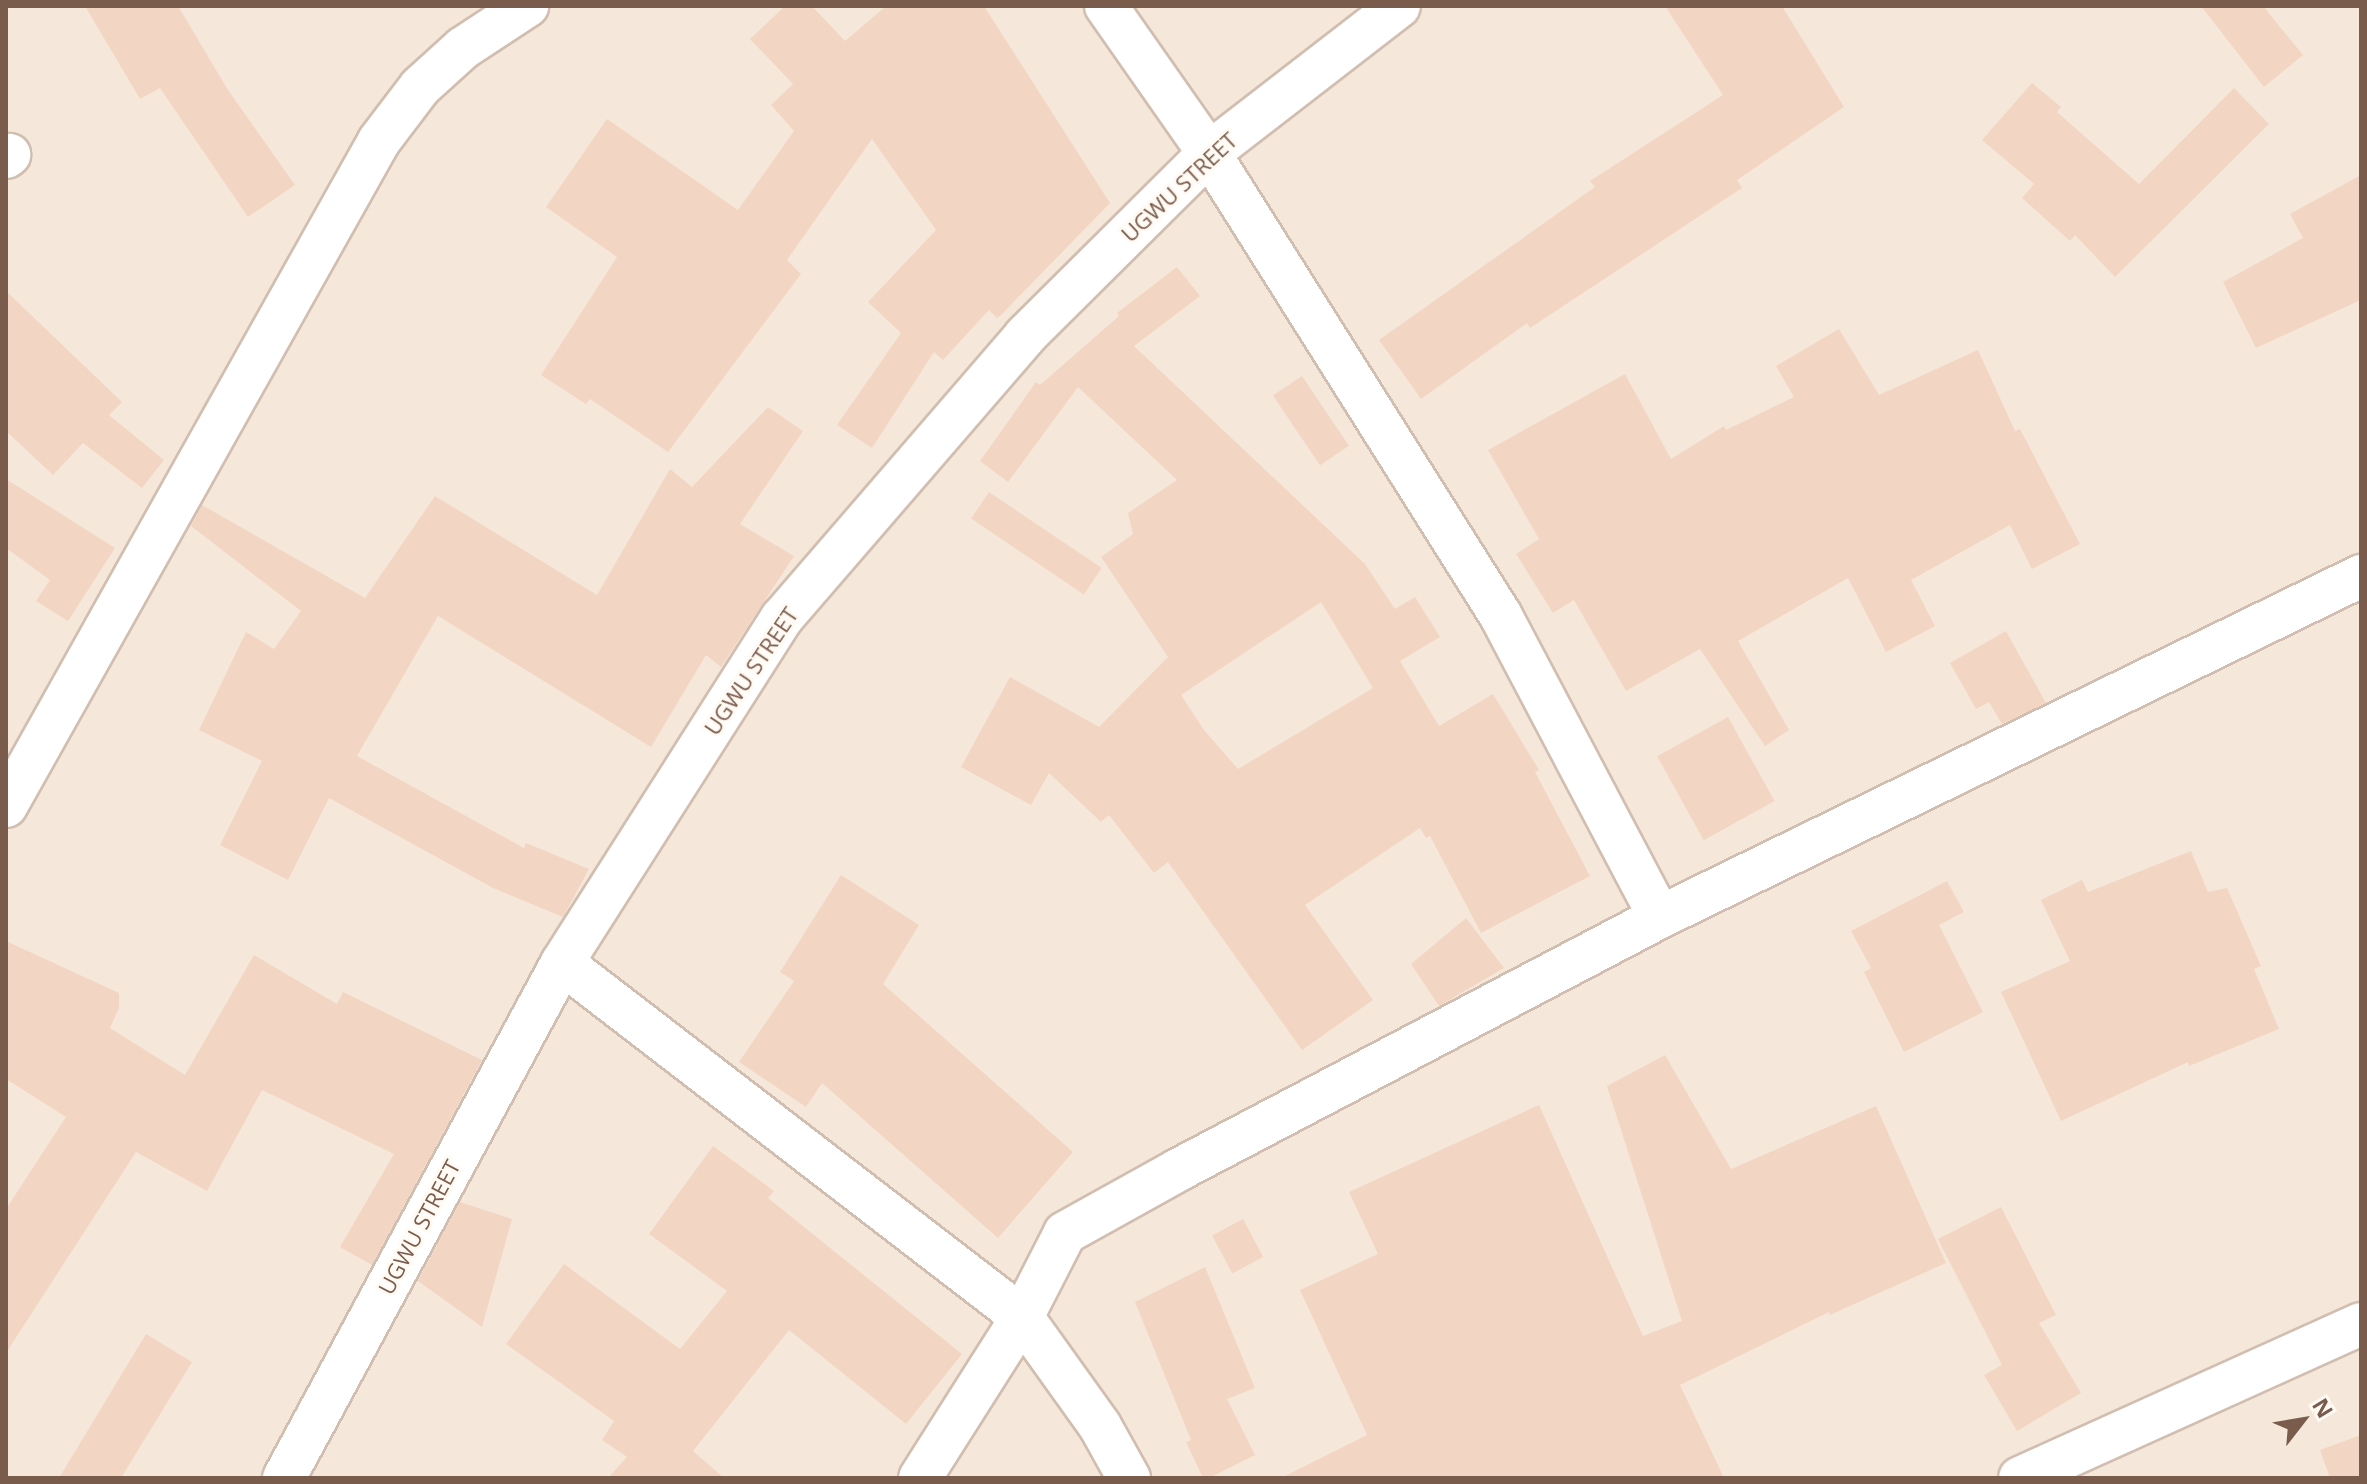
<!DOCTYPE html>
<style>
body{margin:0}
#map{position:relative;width:2367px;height:1484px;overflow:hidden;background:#fdf6ec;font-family:"Open Sans",sans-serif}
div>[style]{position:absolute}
.residential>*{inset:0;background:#f5e8da;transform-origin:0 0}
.building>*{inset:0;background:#f3d5c3;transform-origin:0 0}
.roads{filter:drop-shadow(2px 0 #d1beb0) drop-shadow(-2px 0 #d1beb0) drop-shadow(0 2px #d1beb0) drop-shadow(0 -2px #d1beb0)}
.minor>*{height:42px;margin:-21px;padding:0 21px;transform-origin:21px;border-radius:21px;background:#fff}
span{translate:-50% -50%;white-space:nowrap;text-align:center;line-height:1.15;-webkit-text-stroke:6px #fffaf3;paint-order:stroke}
.street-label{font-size:22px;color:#7a5c4d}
.frame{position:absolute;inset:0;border:8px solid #7a5c4d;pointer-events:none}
.north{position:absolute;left:2263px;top:1380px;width:80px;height:80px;-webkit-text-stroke:6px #fffaf3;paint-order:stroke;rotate:59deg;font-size:22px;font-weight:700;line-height:32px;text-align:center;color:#7a5c4d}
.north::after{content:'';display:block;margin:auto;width:28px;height:36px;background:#7a5c4d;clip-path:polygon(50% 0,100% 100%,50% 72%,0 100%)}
</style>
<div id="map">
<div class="residential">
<i style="left:6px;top:6px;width:2355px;height:1472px"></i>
</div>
<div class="building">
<i style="clip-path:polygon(85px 6px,178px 6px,228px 90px,295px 185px,248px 217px,160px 88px,140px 99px)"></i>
<i style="clip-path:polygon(785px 6px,812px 6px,845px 41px,886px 6px,984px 6px,1110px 203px,1001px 315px,997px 318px,989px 310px,943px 360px,934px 352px,872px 448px,837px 425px,901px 333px,868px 302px,936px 230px,872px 139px,787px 260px,801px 274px,668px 452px,590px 399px,586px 404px,541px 375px,617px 257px,546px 207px,607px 119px,738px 210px,794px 131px,771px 105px,793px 84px,750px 39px)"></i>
<i style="clip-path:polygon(1665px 6px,1782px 6px,1844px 107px,1737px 180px,1742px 188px,1530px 328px,1527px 323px,1421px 399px,1379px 340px,1595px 187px,1590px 181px,1723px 95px)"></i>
<i style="clip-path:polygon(2201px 6px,2263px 6px,2303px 55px,2264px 87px)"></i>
<i style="clip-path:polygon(2032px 83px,2061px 107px,2057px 112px,2139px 184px,2234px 88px,2269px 124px,2115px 277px,2075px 235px,2070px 241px,2022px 198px,2034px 184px,1982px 140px)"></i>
<i style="clip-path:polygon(2361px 175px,2361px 300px,2256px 348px,2223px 282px,2303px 238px,2290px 214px)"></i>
<i style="clip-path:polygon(evenodd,1177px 267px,1200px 296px,1134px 346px,1365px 564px,1395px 609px,1415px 597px,1440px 637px,1400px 661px,1439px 726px,1493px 694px,1539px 770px,1535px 772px,1590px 876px,1481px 933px,1430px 836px,1426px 838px,1420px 828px,1305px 905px,1373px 1000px,1302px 1050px,1168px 862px,1154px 873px,1109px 815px,1101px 822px,1049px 773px,1031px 805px,961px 767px,1010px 677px,1099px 727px,1168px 657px,1101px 557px,1133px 534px,1128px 513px,1177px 480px,1078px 387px,1008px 482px,980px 461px,1036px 382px,1040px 385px,1119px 316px,1117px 313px,1177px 267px,1321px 602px,1373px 688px,1238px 769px,1204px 730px,1181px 695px,1321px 602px)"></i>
<i style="clip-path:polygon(6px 291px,122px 402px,109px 415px,164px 460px,142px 488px,83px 443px,53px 475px,6px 431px)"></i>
<i style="clip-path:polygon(1839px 329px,1879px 395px,1978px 350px,2015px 431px,2020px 429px,2080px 544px,2032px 569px,2010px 525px,1911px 580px,1935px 626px,1886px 652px,1848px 578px,1738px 641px,1789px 730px,1765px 746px,1700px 649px,1626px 691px,1574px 600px,1553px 613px,1516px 554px,1539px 539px,1488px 450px,1625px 374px,1671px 459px,1724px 426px,1726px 430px,1794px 397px,1776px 366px)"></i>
<i style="left:1302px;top:376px;width:84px;height:35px;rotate:56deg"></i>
<i style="clip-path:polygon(768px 407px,803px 431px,740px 524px,794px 556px,721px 667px,706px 655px,651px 747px,438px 616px,357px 756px,524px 848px,526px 843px,589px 869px,563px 917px,493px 888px,329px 798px,288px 880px,220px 845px,262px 761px,199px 730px,246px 632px,274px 649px,301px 611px,191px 526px,202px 505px,365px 598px,435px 496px,597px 595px,670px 469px,692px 487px)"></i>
<i style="clip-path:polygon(6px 479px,115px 548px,68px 621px,36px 601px,50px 580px,6px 548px)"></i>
<i style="left:989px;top:492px;width:136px;height:32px;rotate:34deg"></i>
<i style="clip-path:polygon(2006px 631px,2046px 703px,2002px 724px,1989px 702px,1976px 709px,1950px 663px)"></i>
<i style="left:1728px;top:717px;width:96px;height:81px;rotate:61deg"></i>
<i style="clip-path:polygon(2191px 851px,2208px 892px,2227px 888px,2261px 966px,2254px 969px,2279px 1029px,2189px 1066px,2188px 1062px,2061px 1121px,2001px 992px,2070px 961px,2041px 900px,2082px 880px,2088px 892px)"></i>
<i style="clip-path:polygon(841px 875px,919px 925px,883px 984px,1073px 1152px,998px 1238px,822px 1083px,806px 1107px,739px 1062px,794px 981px,780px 972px)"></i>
<i style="clip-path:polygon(1947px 881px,1964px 912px,1939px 925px,1983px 1012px,1904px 1052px,1864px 972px,1871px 968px,1851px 931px)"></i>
<i style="clip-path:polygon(1466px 918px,1504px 968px,1439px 1006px,1411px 964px)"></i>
<i style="clip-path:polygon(6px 941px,119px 993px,119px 1008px,110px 1028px,185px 1075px,254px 955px,337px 1004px,343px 992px,482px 1060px,372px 1265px,340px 1247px,394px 1154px,262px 1090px,207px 1191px,136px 1152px,6px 1353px,6px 1209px,66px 1117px,6px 1079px)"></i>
<i style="clip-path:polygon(1665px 1055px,1731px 1169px,1876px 1106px,1946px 1263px,1830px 1315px,1829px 1312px,1680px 1385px,1724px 1478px,1281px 1478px,1367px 1435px,1300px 1290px,1378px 1254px,1349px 1192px,1539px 1105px,1643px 1336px,1682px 1321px,1607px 1086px)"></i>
<i style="clip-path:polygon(713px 1146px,774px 1191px,768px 1198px,962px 1354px,906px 1424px,789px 1330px,693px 1451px,724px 1478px,608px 1478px,627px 1457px,602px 1440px,614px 1421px,506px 1344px,564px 1264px,680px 1349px,727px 1291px,649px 1234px)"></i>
<i style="clip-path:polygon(460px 1202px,512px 1219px,482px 1327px,418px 1281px)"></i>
<i style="clip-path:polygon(2001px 1207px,2056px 1315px,2039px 1323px,2081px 1393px,2017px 1431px,1984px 1375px,2002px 1365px,1938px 1239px)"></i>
<i style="left:1243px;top:1219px;width:43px;height:35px;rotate:62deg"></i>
<i style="clip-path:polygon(1205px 1267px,1255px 1388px,1227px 1399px,1255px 1455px,1209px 1478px,1203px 1478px,1186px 1442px,1191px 1440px,1135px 1302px)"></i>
<i style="clip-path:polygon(146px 1334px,192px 1362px,121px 1478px,59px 1478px)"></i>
<i style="clip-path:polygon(2361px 1435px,2361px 1478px,2330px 1478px,2320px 1450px)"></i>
</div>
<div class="roads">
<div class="minor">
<i style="left:1106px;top:6px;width:179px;rotate:55deg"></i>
<i style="left:1209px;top:153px;width:547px;rotate:57.76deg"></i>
<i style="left:1501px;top:616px;width:340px;rotate:62.2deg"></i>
<i style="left:6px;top:157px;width:4px;rotate:-34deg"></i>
<i style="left:6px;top:806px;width:762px;rotate:-60.71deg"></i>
<i style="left:379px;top:141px;width:68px;rotate:-52.8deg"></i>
<i style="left:420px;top:87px;width:58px;rotate:-42.2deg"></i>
<i style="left:463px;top:48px;width:77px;rotate:-33.3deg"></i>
<i style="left:562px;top:963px;width:580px;rotate:37.58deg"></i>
<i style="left:1022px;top:1317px;width:134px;rotate:54.4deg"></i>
<i style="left:1100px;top:1426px;width:60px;rotate:60.9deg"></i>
<i style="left:284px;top:1478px;width:585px;rotate:-61.64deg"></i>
<i style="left:562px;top:963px;width:409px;rotate:-57.5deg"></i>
<i style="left:782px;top:618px;width:372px;rotate:-49.2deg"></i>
<i style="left:1025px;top:336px;width:260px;rotate:-44.8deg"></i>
<i style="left:1209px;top:153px;width:240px;rotate:-37.7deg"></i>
<i style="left:920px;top:1478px;width:191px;rotate:-57.6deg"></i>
<i style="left:1022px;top:1317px;width:94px;rotate:-62.9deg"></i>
<i style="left:1065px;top:1233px;width:129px;rotate:-29.1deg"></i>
<i style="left:1178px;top:1170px;width:544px;rotate:-27.69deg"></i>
<i style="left:1660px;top:917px;width:780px;rotate:-25.94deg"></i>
<i style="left:2020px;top:1478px;width:374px;rotate:-24.3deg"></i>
</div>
</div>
<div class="street-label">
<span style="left:1179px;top:187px;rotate:-43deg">UGWU STREET</span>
<span style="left:751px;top:671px;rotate:-56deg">UGWU STREET</span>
<span style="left:419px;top:1227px;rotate:-62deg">UGWU STREET</span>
</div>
<div class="frame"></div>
<div class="north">N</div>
</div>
